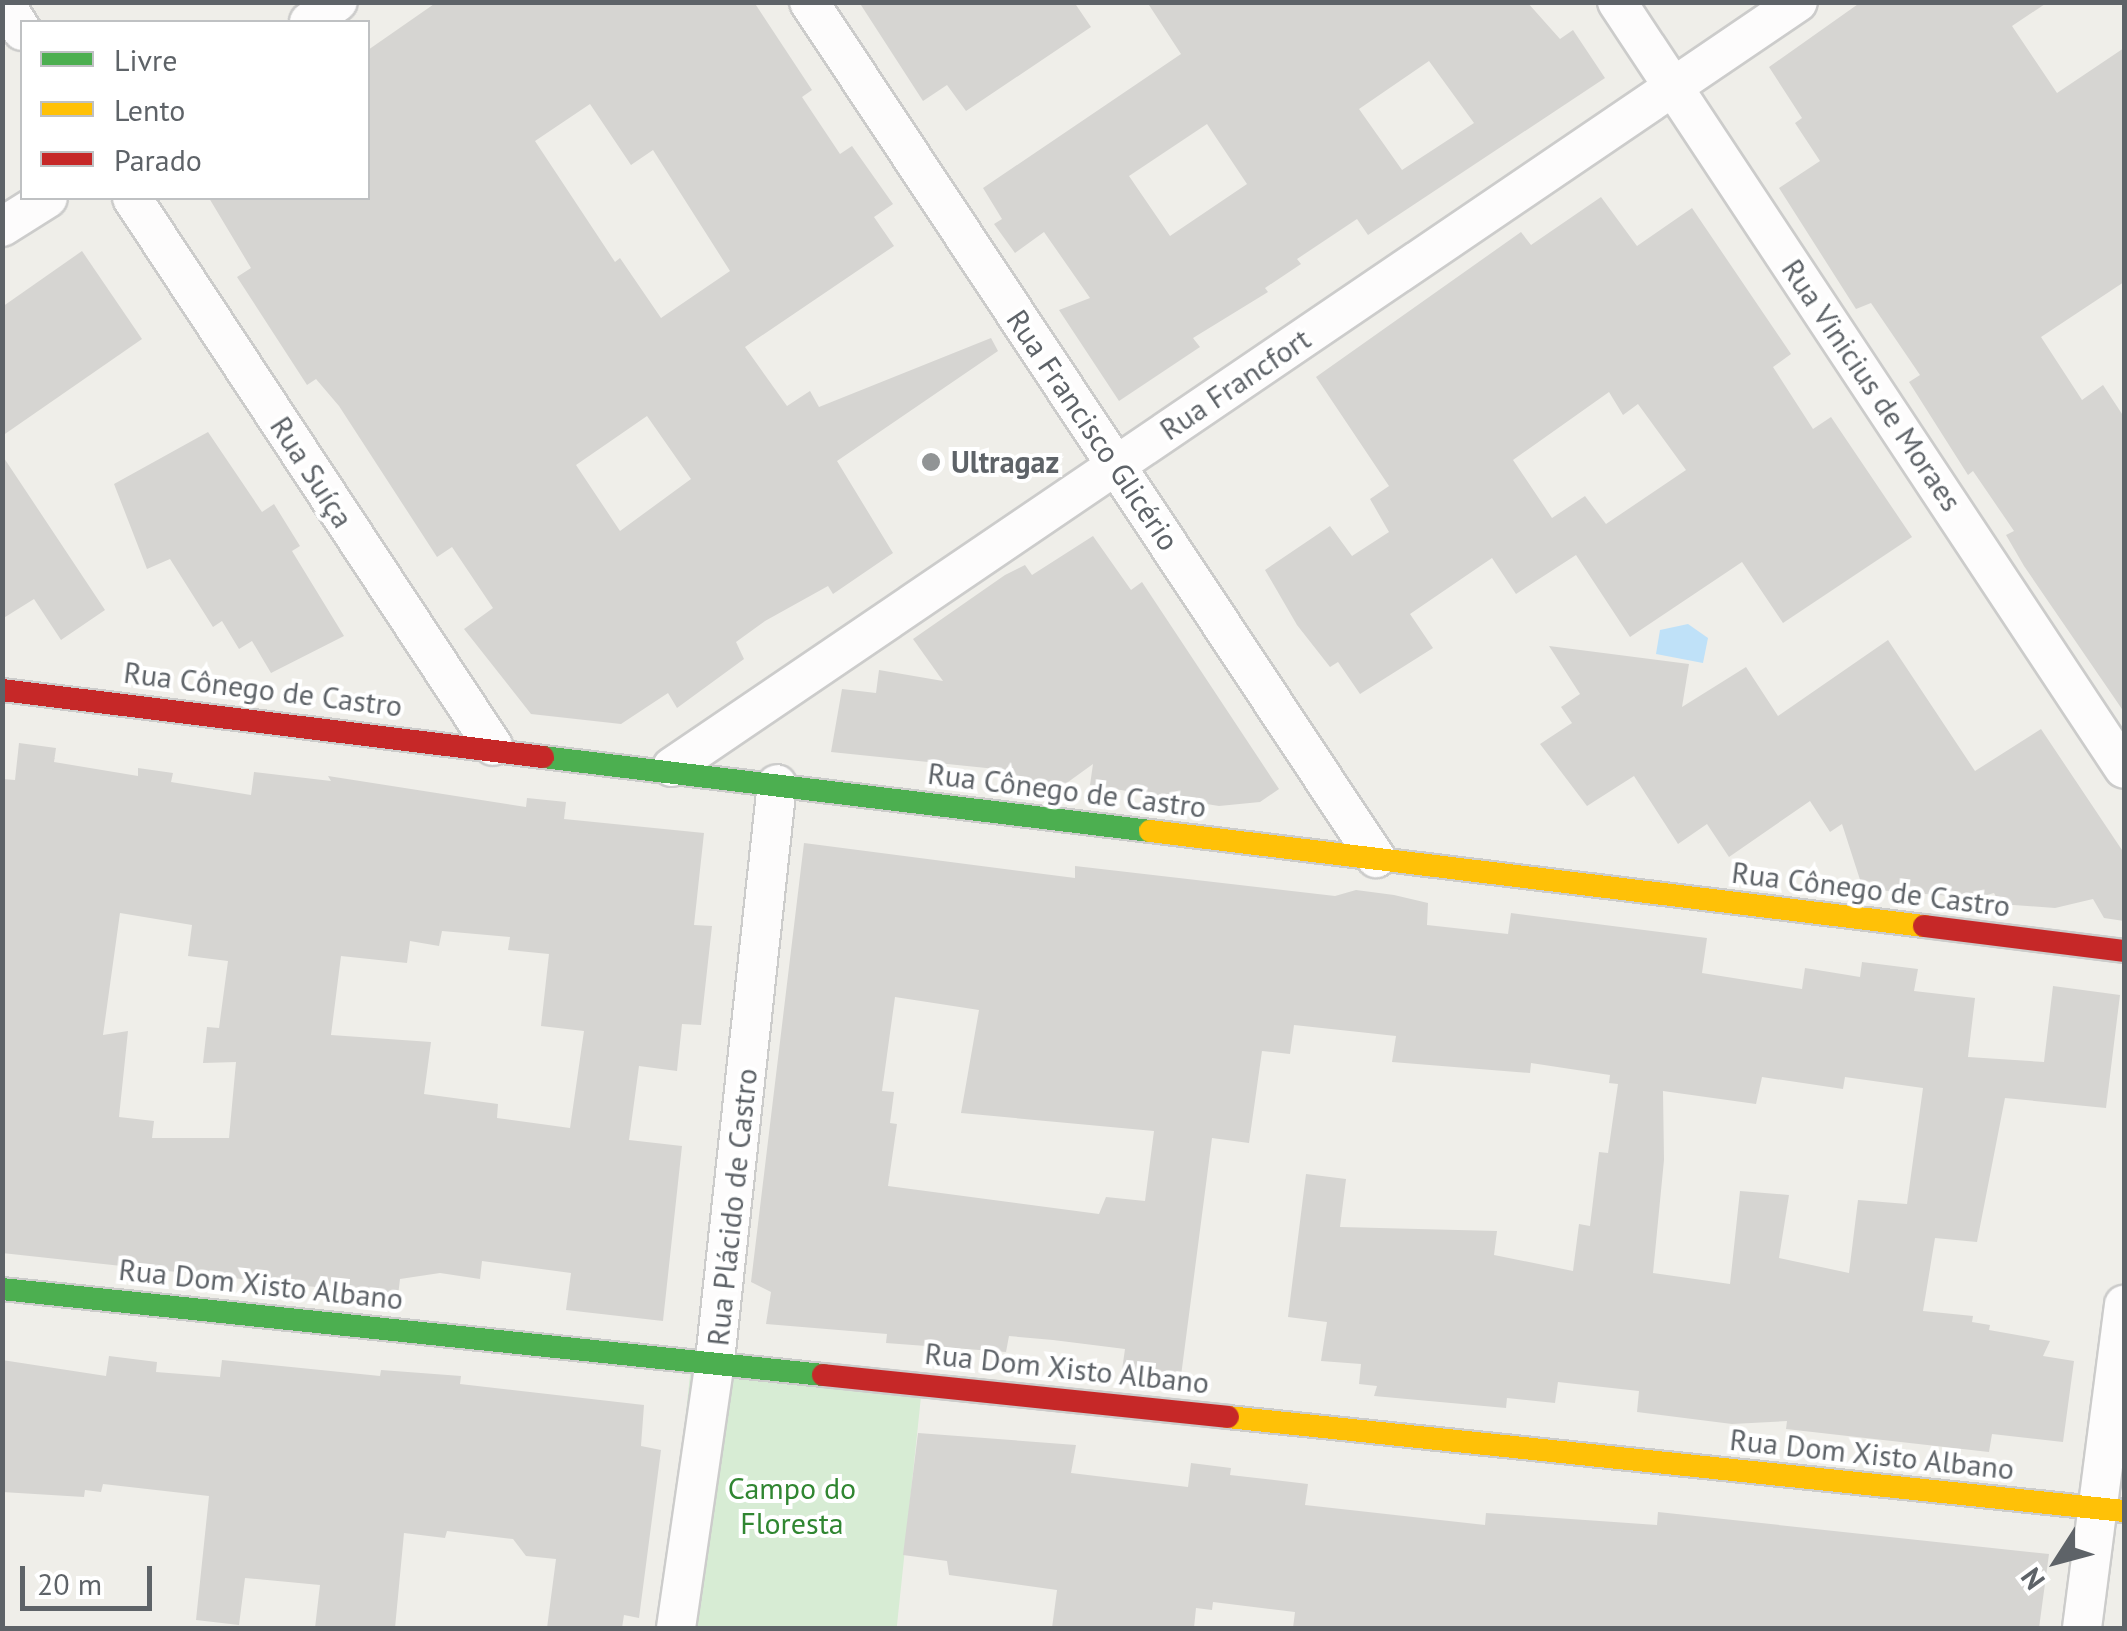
<!DOCTYPE html>
<meta charset="utf-8">
<style>
body{margin:0}
#map{position:relative;width:2127px;height:1631px;overflow:hidden;background:#efeee9;font-family:"PT Sans",sans-serif}
div>[style]{position:absolute}
.green>*{inset:0;background:#d7ecd4;transform-origin:0 0}
.water>*{inset:0;background:#bfe1f8}
.building>*{inset:0;background:#d6d5d2}
.roads{filter:drop-shadow(2px 0 #cccccb) drop-shadow(-2px 0 #cccccb) drop-shadow(0 2px #cccccb) drop-shadow(0 -2px #cccccb)}
.street>*{height:38px;margin:-19px;padding:0 19px;transform-origin:19px;border-radius:19px;background:#fdfcfc}
.fast>*{height:22px;margin:-11px;padding:0 11px;transform-origin:11px;border-radius:11px;background:#4caf50}
.slow>*{height:22px;margin:-11px;padding:0 11px;transform-origin:11px;border-radius:11px;background:#ffc107}
.jam>*{height:22px;margin:-11px;padding:0 11px;transform-origin:11px;border-radius:11px;background:#c62828}
.dots>*{width:28px;height:28px;translate:-50% -50%;box-sizing:border-box;border:5px solid #fff;border-radius:50%}
span{translate:-50% -50%;white-space:nowrap;text-align:center;line-height:1.15;-webkit-text-stroke:8px #fff;paint-order:stroke}
.street-label{font-size:30px;color:#5e6368}
.poi-label{font-size:30px;color:#5e6368;font-weight:700}
.left{translate:0 -50%;text-align:left}
.park-label{font-size:30px;color:#308631}
.frame{position:absolute;inset:0;border:5px solid #5e6368;pointer-events:none}
.legend{position:absolute;left:20px;top:20px;width:350px;height:180px;box-sizing:border-box;background:#fff;border:2px solid #bfc1c3;margin:0;padding:12px 18px;list-style:none;font-size:30px;color:#5e6368}
.legend li{display:flex;align-items:center;gap:20px;height:50px}
.legend b{width:50px;border:2px solid #bfc1c3}
.north{position:absolute;left:2007px;top:1511px;width:100px;height:100px;-webkit-text-stroke:8px #fff;paint-order:stroke;rotate:234deg;font-size:28px;font-weight:700;line-height:40px;text-align:center;color:#5e6368}
.north::after{content:'';display:block;margin:auto;width:35px;height:45px;background:#5e6368;clip-path:polygon(50% 0,100% 100%,50% 72%,0 100%)}
.scale{position:absolute;left:20px;top:1566px;width:132px;height:45px;box-sizing:border-box;border:5px solid #5e6368;border-top:0;padding-left:12px;font-size:30px;line-height:35px;white-space:nowrap;color:#5e6368;-webkit-text-stroke:8px #fff;paint-order:stroke}
</style>
<div id="map">
<div class="green">
<i style="left:692px;top:1356px;width:232px;height:274px;rotate:6deg"></i>
</div>
<div class="water">
<i style="clip-path:polygon(1688px 624px,1708px 638px,1703px 663px,1656px 654px,1660px 630px)"></i>
</div>
<div class="building">
<i style="clip-path:polygon(evenodd,437px 2px,754px 2px,812px 90px,802px 97px,840px 154px,852px 146px,893px 204px,874px 217px,894px 246px,745px 347px,787px 406px,810px 391px,819px 407px,991px 338px,998px 351px,837px 461px,893px 553px,833px 594px,828px 586px,765px 621px,736px 642px,744px 659px,677px 708px,668px 693px,621px 724px,531px 714px,464px 629px,493px 608px,452px 547px,437px 557px,339px 406px,316px 379px,307px 385px,237px 277px,251px 268px,209px 198px,368px 198px,368px 50px,437px 2px,590px 104px,631px 165px,653px 150px,730px 271px,661px 318px,620px 258px,615px 262px,535px 141px,590px 104px,437px 2px,647px 416px,691px 479px,620px 531px,576px 465px,647px 416px)"></i>
<i style="clip-path:polygon(859px 2px,1074px 2px,1091px 27px,966px 111px,947px 85px,923px 101px)"></i>
<i style="clip-path:polygon(evenodd,1147px 2px,1527px 2px,1560px 39px,1573px 30px,1605px 78px,1368px 235px,1357px 219px,1297px 259px,1301px 264px,1265px 288px,1268px 292px,1193px 338px,1200px 347px,1119px 401px,1059px 310px,1090px 298px,1044px 232px,1015px 253px,994px 224px,1002px 219px,983px 188px,1181px 54px,1147px 2px,1429px 61px,1474px 123px,1402px 170px,1359px 109px,1429px 61px,1147px 2px,1207px 124px,1247px 184px,1170px 236px,1129px 176px,1207px 124px)"></i>
<i style="clip-path:polygon(1861px 2px,2048px 2px,2012px 26px,2057px 93px,2124px 48px,2124px 282px,2041px 337px,2082px 400px,2103px 385px,2124px 417px,2124px 712px,2024px 566px,2006px 535px,2014px 531px,1973px 471px,1968px 475px,1909px 382px,1920px 375px,1871px 303px,1856px 309px,1779px 188px,1820px 161px,1795px 123px,1802px 118px,1769px 67px)"></i>
<i style="clip-path:polygon(evenodd,1601px 197px,1637px 246px,1692px 208px,1791px 354px,1773px 367px,1813px 429px,1831px 417px,1912px 537px,1783px 623px,1742px 562px,1630px 637px,1576px 555px,1516px 594px,1492px 558px,1410px 614px,1433px 648px,1360px 694px,1338px 662px,1330px 667px,1297px 625px,1265px 570px,1330px 526px,1352px 556px,1389px 532px,1370px 499px,1389px 486px,1316px 377px,1521px 232px,1531px 245px,1601px 197px,1609px 392px,1623px 415px,1638px 404px,1686px 470px,1606px 524px,1585px 496px,1552px 518px,1513px 460px,1609px 392px)"></i>
<i style="clip-path:polygon(82px 251px,142px 339px,2px 436px,2px 307px)"></i>
<i style="clip-path:polygon(208px 432px,262px 512px,274px 504px,300px 546px,292px 551px,344px 636px,271px 673px,252px 641px,239px 649px,222px 621px,213px 627px,170px 559px,147px 569px,114px 484px)"></i>
<i style="clip-path:polygon(2px 455px,105px 610px,61px 640px,34px 599px,2px 619px)"></i>
<i style="clip-path:polygon(1093px 536px,1131px 590px,1142px 582px,1279px 789px,1260px 802px,1219px 806px,1090px 785px,1093px 764px,1057px 790px,1016px 784px,996px 769px,831px 752px,842px 689px,876px 693px,879px 670px,943px 681px,913px 639px,1005px 575px,1025px 565px,1032px 575px)"></i>
<i style="clip-path:polygon(1888px 640px,1975px 771px,2041px 729px,2124px 853px,2124px 921px,2104px 918px,2093px 899px,2055px 908px,2000px 904px,1994px 893px,1976px 898px,1863px 889px,1842px 824px,1830px 832px,1810px 801px,1729px 857px,1707px 824px,1678px 844px,1634px 776px,1587px 806px,1540px 744px,1572px 723px,1561px 707px,1580px 694px,1549px 646px,1689px 664px,1682px 707px,1746px 667px,1778px 716px)"></i>
<i style="clip-path:polygon(evenodd,19px 743px,56px 748px,54px 762px,138px 776px,138px 768px,173px 773px,171px 782px,251px 795px,254px 772px,331px 781px,328px 776px,526px 807px,527px 798px,566px 802px,564px 819px,704px 833px,694px 925px,712px 926px,701px 1025px,682px 1024px,677px 1071px,639px 1066px,629px 1140px,682px 1146px,663px 1321px,566px 1310px,571px 1273px,482px 1261px,480px 1279px,440px 1273px,400px 1279px,398px 1296px,2px 1253px,2px 779px,15px 780px,19px 743px,120px 913px,192px 925px,188px 956px,228px 961px,219px 1028px,207px 1027px,203px 1063px,236px 1062px,229px 1138px,152px 1138px,154px 1121px,119px 1117px,128px 1031px,103px 1035px,120px 913px,19px 743px,442px 931px,510px 937px,508px 950px,549px 954px,541px 1026px,584px 1031px,570px 1128px,497px 1118px,498px 1104px,424px 1094px,431px 1042px,331px 1035px,341px 956px,407px 963px,410px 941px,439px 946px,442px 931px)"></i>
<i style="clip-path:polygon(evenodd,804px 843px,1075px 878px,1075px 866px,1335px 896px,1356px 890px,1394px 895px,1428px 903px,1427px 925px,1508px 934px,1511px 913px,1707px 938px,1702px 973px,1802px 989px,1805px 968px,1860px 977px,1862px 962px,1918px 969px,1914px 991px,1975px 998px,1968px 1057px,2044px 1062px,2053px 986px,2120px 995px,2106px 1108px,2005px 1098px,1977px 1242px,1935px 1238px,1923px 1311px,1973px 1316px,1972px 1322px,1990px 1325px,1989px 1330px,2050px 1341px,2043px 1356px,2074px 1361px,2063px 1442px,1992px 1434px,1989px 1452px,1786px 1429px,1787px 1421px,1732px 1424px,1637px 1412px,1639px 1391px,1558px 1382px,1555px 1403px,1507px 1398px,1506px 1408px,1374px 1396px,1377px 1386px,1359px 1384px,1361px 1364px,1321px 1361px,1327px 1322px,1288px 1317px,1306px 1174px,1346px 1179px,1340px 1227px,1497px 1231px,1494px 1255px,1573px 1271px,1579px 1224px,1590px 1226px,1599px 1152px,1608px 1153px,1618px 1084px,1609px 1083px,1610px 1075px,1531px 1063px,1530px 1073px,1392px 1062px,1396px 1036px,1294px 1025px,1290px 1054px,1262px 1051px,1249px 1143px,1212px 1138px,1181px 1376px,1122px 1370px,1125px 1349px,1053px 1340px,1009px 1336px,1006px 1352px,886px 1343px,887px 1334px,766px 1324px,771px 1292px,751px 1282px,804px 843px,895px 997px,979px 1010px,961px 1113px,1154px 1131px,1145px 1201px,1106px 1197px,1099px 1214px,888px 1186px,897px 1124px,890px 1123px,894px 1092px,882px 1091px,895px 997px,804px 843px,1762px 1077px,1843px 1089px,1845px 1077px,1923px 1088px,1907px 1204px,1858px 1200px,1849px 1273px,1779px 1258px,1789px 1195px,1740px 1191px,1730px 1284px,1653px 1273px,1664px 1160px,1663px 1091px,1756px 1104px,1762px 1077px)"></i>
<i style="clip-path:polygon(109px 1356px,157px 1362px,156px 1372px,220px 1377px,222px 1360px,380px 1376px,381px 1370px,461px 1376px,460px 1384px,644px 1405px,641px 1446px,661px 1450px,639px 1618px,624px 1615px,622px 1628px,547px 1628px,556px 1559px,526px 1556px,513px 1539px,447px 1531px,445px 1538px,404px 1533px,395px 1628px,315px 1628px,320px 1585px,245px 1578px,239px 1625px,196px 1620px,209px 1496px,103px 1484px,101px 1492px,85px 1490px,84px 1497px,2px 1492px,2px 1360px,106px 1376px)"></i>
<i style="clip-path:polygon(918px 1433px,1076px 1445px,1071px 1473px,1188px 1487px,1191px 1463px,1231px 1468px,1230px 1475px,1308px 1484px,1305px 1505px,1485px 1525px,1486px 1513px,1657px 1525px,1658px 1512px,2049px 1554px,2039px 1628px,1293px 1628px,1295px 1612px,1213px 1602px,1212px 1610px,1196px 1608px,1194px 1628px,1052px 1628px,1057px 1590px,949px 1575px,947px 1561px,903px 1555px)"></i>
</div>
<div class="roads">
<div class="street">
<i style="left:4px;top:2px;width:34px;rotate:58deg"></i>
<i style="left:809px;top:2px;width:1027px;rotate:56.48deg"></i>
<i style="left:1617px;top:2px;width:919px;rotate:56.53deg"></i>
<i style="left:309px;top:22px;width:35px;rotate:-35deg"></i>
<i style="left:132px;top:198px;width:656px;rotate:56.62deg"></i>
<i style="left:2px;top:227px;width:54px;rotate:-32.2deg"></i>
<i style="left:672px;top:767px;width:1361px;rotate:-34.19deg"></i>
<i style="left:676px;top:1628px;width:271px;rotate:-81.7deg"></i>
<i style="left:715px;top:1360px;width:579px;rotate:-83.86deg"></i>
<i style="left:2082px;top:1628px;width:326px;rotate:-82.6deg"></i>
</div>
<div class="fast">
<i style="left:543px;top:757px;width:611px;rotate:6.95deg"></i>
<i style="left:2px;top:1289px;width:825px;rotate:5.98deg"></i>
</div>
<div class="slow">
<i style="left:1150px;top:831px;width:780px;rotate:7deg"></i>
<i style="left:1228px;top:1417px;width:901px;rotate:5.99deg"></i>
</div>
<div class="jam">
<i style="left:2px;top:690px;width:545px;rotate:7.06deg"></i>
<i style="left:1924px;top:926px;width:202px;rotate:7.1deg"></i>
<i style="left:823px;top:1375px;width:407px;rotate:5.9deg"></i>
</div>
</div>
<div class="dots">
<i style="left:931px;top:462px;background:#919495"></i>
</div>
<div class="street-label">
<span style="left:1235px;top:384px;rotate:-34deg">Rua Francfort</span>
<span style="left:1872px;top:385px;rotate:56deg">Rua Vinicius de Moraes</span>
<span style="left:1093px;top:430px;rotate:56deg">Rua Francisco Glicério</span>
<span style="left:312px;top:472px;rotate:57deg">Rua Suíça</span>
<span style="left:263px;top:689px;rotate:7deg">Rua Cônego de Castro</span>
<span style="left:1067px;top:790px;rotate:7deg">Rua Cônego de Castro</span>
<span style="left:1871px;top:889px;rotate:7deg">Rua Cônego de Castro</span>
<span style="left:732px;top:1207px;rotate:-84deg">Rua Plácido de Castro</span>
<span style="left:261px;top:1284px;rotate:6deg">Rua Dom Xisto Albano</span>
<span style="left:1067px;top:1368px;rotate:6deg">Rua Dom Xisto Albano</span>
<span style="left:1872px;top:1454px;rotate:6deg">Rua Dom Xisto Albano</span>
</div>
<div class="poi-label">
<span class="left" style="left:951px;top:462px">Ultragaz</span>
</div>
<div class="park-label">
<span style="left:792px;top:1505px">Campo do<br>Floresta</span>
</div>
<div class="frame"></div>
<ul class="legend">
<li><b style="height:12px;background:#4caf50"></b>Livre</li>
<li><b style="height:12px;background:#ffc107"></b>Lento</li>
<li><b style="height:12px;background:#c62828"></b>Parado</li>
</ul>
<div class="north">N</div>
<div class="scale">20 m</div>
</div>
